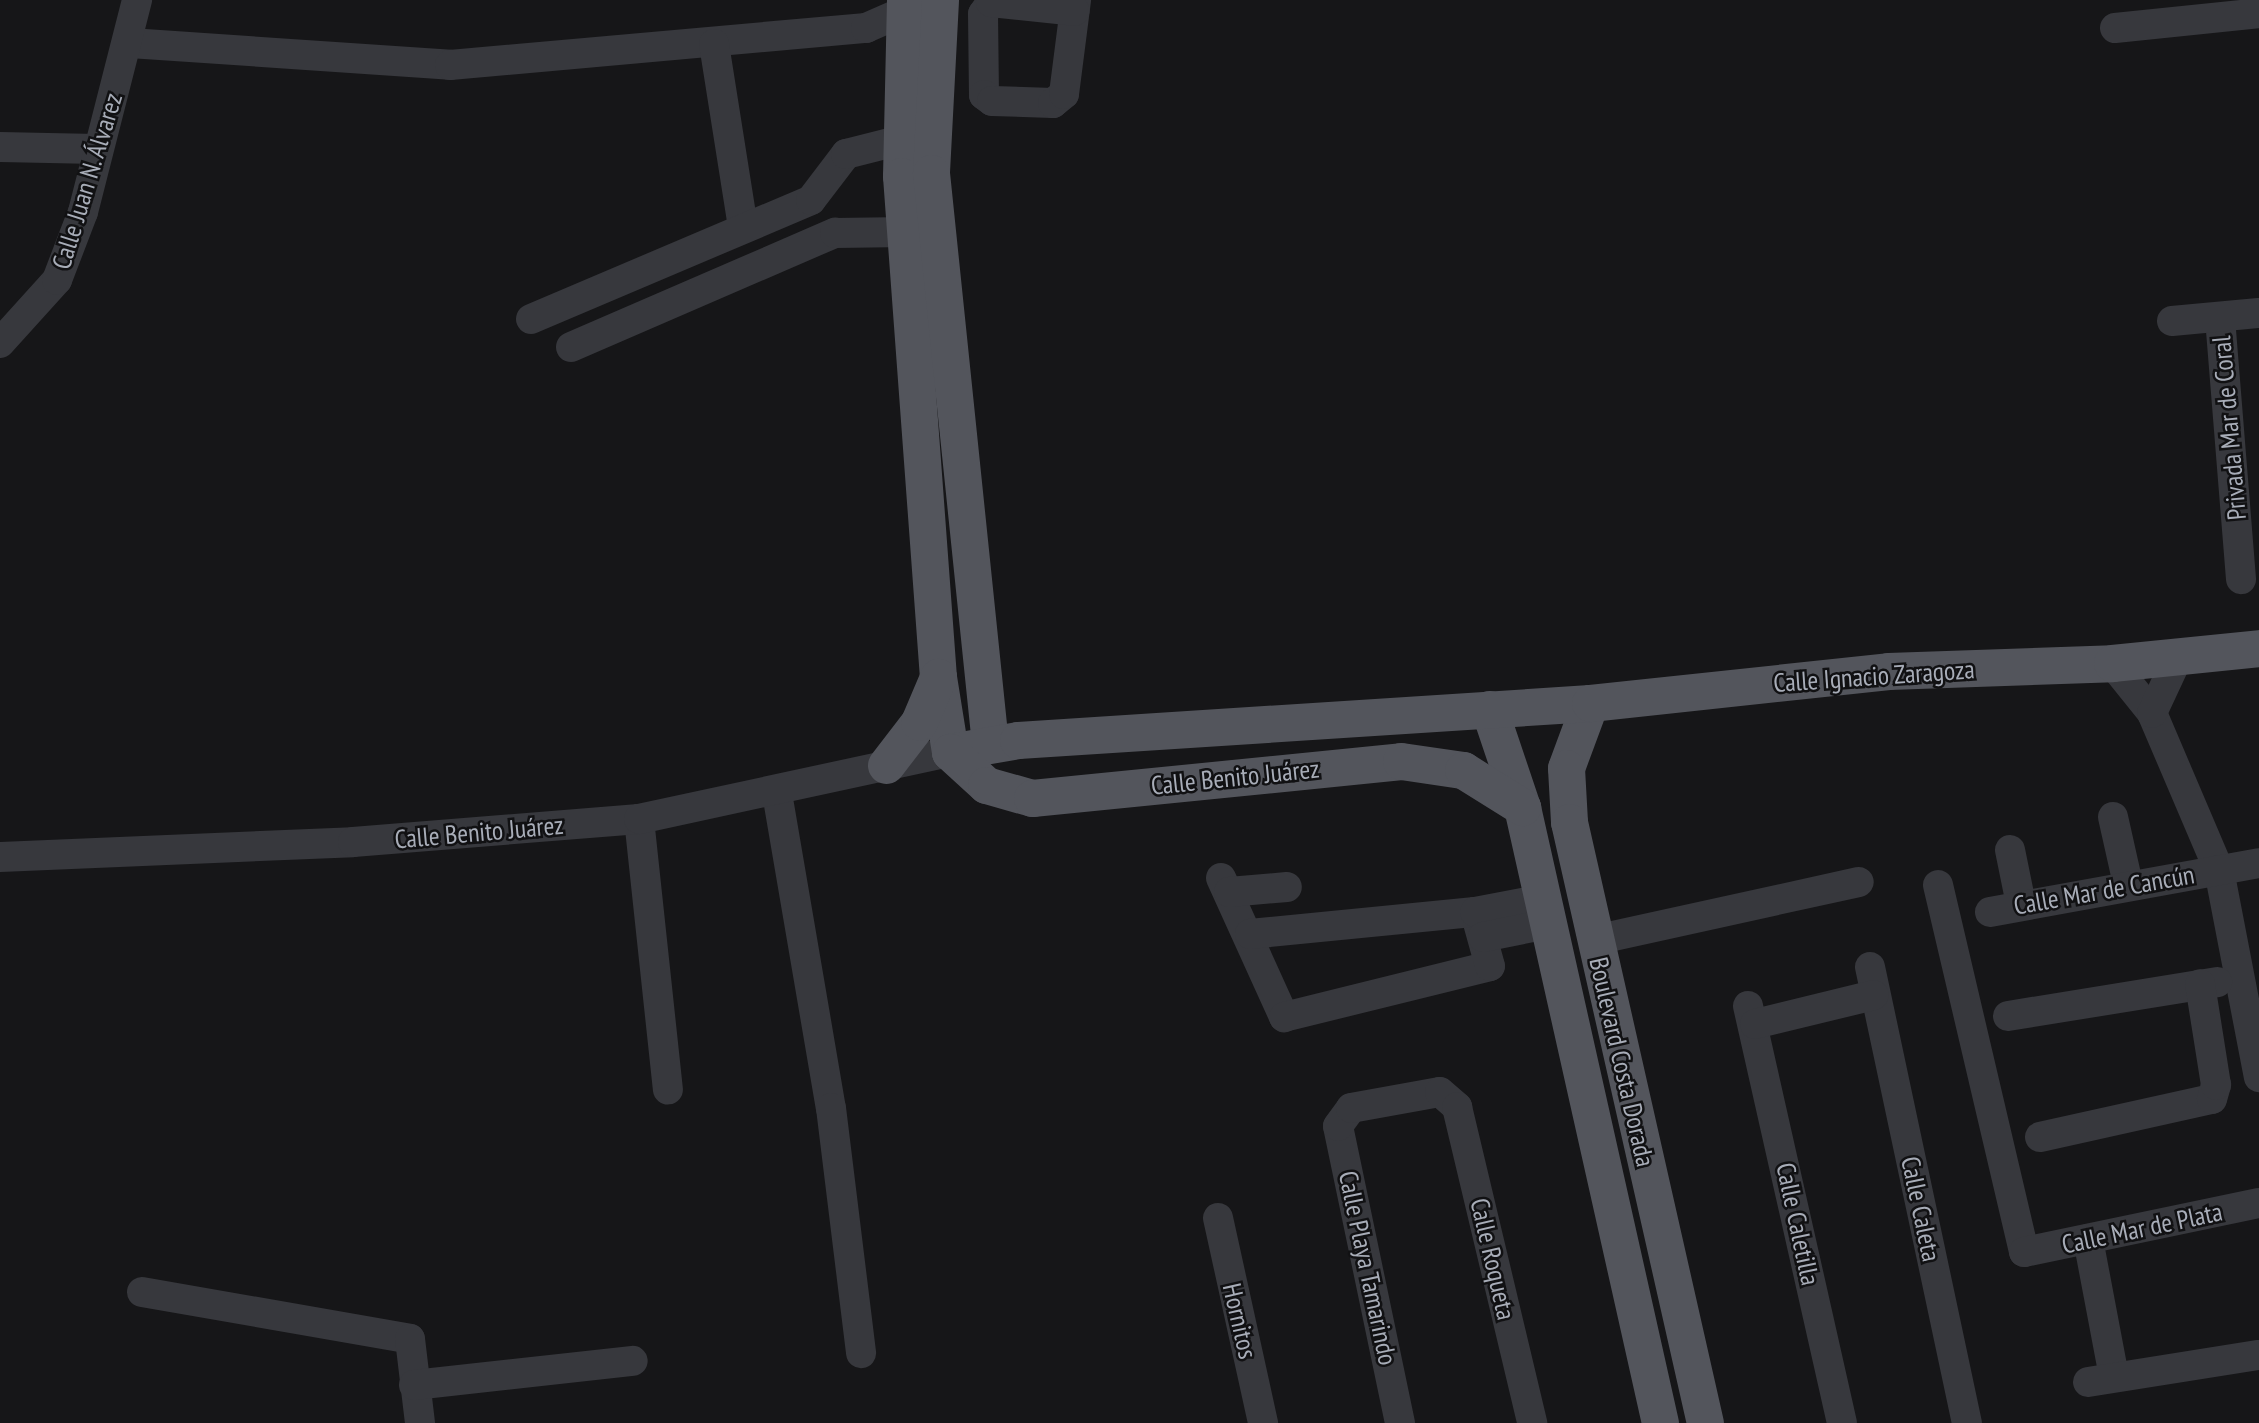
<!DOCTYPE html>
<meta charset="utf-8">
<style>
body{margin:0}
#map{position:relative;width:2259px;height:1423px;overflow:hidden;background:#161618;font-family:"PT Sans Narrow",sans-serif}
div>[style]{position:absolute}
.minor>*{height:30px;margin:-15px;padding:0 15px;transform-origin:15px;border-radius:15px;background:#37383d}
.major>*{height:37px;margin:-18.5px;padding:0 18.5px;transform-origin:18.5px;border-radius:18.5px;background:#53555c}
span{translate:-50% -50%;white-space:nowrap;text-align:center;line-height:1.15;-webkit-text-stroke:5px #111113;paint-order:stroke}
.street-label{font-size:26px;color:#a8adb8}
</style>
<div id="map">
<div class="minor">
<i style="left:993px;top:0;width:17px;rotate:126deg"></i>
<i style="left:983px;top:14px;width:81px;rotate:89.3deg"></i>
<i style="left:984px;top:95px;width:10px;rotate:37deg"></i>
<i style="left:992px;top:101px;width:61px;rotate:1.9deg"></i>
<i style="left:1053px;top:103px;width:14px;rotate:-39deg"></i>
<i style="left:1064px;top:94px;width:95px;rotate:-82.7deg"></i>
<i style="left:991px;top:2px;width:84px;rotate:6.1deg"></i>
<i style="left:2115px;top:28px;width:145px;rotate:-5.9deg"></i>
<i style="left:130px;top:43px;width:321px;rotate:3.9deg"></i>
<i style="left:450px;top:65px;width:418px;rotate:-5.1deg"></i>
<i style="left:866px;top:28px;width:62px;rotate:-23.7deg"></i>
<i style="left:714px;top:44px;width:185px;rotate:81deg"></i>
<i style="left:0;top:147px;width:97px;rotate:1.2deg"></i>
<i style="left:2220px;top:318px;width:262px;rotate:85.4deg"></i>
<i style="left:531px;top:319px;width:304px;rotate:-23deg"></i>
<i style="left:811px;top:200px;width:58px;rotate:-52.7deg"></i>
<i style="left:846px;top:154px;width:57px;rotate:-14.3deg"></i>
<i style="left:2172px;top:321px;width:87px;rotate:-5.3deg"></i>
<i style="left:0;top:343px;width:85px;rotate:-47.9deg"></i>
<i style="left:57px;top:280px;width:73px;rotate:-69.1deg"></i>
<i style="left:83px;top:212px;width:219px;rotate:-75.7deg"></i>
<i style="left:571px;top:347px;width:288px;rotate:-23.4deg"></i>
<i style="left:835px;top:233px;width:72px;rotate:-0.8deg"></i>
<i style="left:2112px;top:663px;width:64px;rotate:51.3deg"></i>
<i style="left:2152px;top:713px;width:171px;rotate:66.9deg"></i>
<i style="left:2219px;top:870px;width:211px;rotate:79.1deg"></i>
<i style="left:2152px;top:713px;width:64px;rotate:-65deg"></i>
<i style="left:777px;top:793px;width:320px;rotate:80.3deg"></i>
<i style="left:831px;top:1108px;width:247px;rotate:83deg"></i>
<i style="left:2113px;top:817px;width:69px;rotate:77.4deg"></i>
<i style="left:639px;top:819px;width:272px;rotate:83.9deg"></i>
<i style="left:2010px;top:850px;width:55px;rotate:78.5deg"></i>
<i style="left:0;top:857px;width:353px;rotate:-2.4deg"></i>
<i style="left:353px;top:842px;width:287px;rotate:-4.6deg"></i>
<i style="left:639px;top:819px;width:318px;rotate:-12.2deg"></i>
<i style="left:1221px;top:878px;width:153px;rotate:65.6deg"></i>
<i style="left:1284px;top:1017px;width:212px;rotate:-13.9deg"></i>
<i style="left:1490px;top:966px;width:56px;rotate:-105.5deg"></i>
<i style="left:1938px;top:885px;width:377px;rotate:76.8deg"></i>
<i style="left:2024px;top:1252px;width:240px;rotate:-11.8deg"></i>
<i style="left:1229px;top:892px;width:58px;rotate:-4.9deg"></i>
<i style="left:1990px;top:912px;width:273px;rotate:-10.3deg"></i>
<i style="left:1250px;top:934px;width:226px;rotate:-5.6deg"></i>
<i style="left:1475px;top:912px;width:69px;rotate:-10.8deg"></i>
<i style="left:1483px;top:937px;width:66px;rotate:-11.3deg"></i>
<i style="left:1595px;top:940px;width:270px;rotate:-12.4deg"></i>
<i style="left:1870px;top:967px;width:466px;rotate:78deg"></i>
<i style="left:1748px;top:1006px;width:427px;rotate:77.3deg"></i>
<i style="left:2008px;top:1016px;width:212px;rotate:-9.2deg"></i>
<i style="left:1755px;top:1024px;width:122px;rotate:-13.7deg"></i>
<i style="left:2040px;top:1137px;width:176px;rotate:-12.5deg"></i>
<i style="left:2212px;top:1099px;width:15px;rotate:-74deg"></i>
<i style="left:2216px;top:1085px;width:102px;rotate:-99deg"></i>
<i style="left:1218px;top:1218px;width:210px;rotate:77.6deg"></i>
<i style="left:2088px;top:1239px;width:140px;rotate:79.3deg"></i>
<i style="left:142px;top:1292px;width:272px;rotate:9.9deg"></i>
<i style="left:410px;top:1339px;width:85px;rotate:83.2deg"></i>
<i style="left:2088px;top:1382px;width:173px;rotate:-9deg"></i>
<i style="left:414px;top:1385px;width:220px;rotate:-6.3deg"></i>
<i style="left:1400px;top:1423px;width:303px;rotate:-101.8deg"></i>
<i style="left:1338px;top:1126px;width:22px;rotate:-54deg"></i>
<i style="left:1351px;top:1108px;width:90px;rotate:-10.2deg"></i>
<i style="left:1440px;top:1092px;width:23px;rotate:41deg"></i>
<i style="left:1457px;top:1107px;width:325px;rotate:76.6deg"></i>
</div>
<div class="major">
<i style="left:905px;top:0;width:176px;rotate:91.3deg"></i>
<i style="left:901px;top:176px;width:502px;rotate:85.78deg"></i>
<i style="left:938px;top:677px;width:76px;rotate:80.9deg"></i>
<i style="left:940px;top:0;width:173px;rotate:93deg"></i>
<i style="left:931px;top:173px;width:574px;rotate:84.1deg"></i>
<i style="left:1590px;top:703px;width:69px;rotate:110.3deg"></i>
<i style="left:1566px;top:768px;width:54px;rotate:86.8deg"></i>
<i style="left:1569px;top:822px;width:616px;rotate:77.25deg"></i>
<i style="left:1489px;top:709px;width:103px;rotate:71.4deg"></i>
<i style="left:1522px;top:807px;width:631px;rotate:77.37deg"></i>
<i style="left:950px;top:752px;width:69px;rotate:-10deg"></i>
<i style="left:1018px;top:740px;width:573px;rotate:-3.7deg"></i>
<i style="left:1590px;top:703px;width:300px;rotate:-6.1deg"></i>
<i style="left:1888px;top:671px;width:224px;rotate:-2deg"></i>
<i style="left:2112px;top:663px;width:148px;rotate:-5.8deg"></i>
<i style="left:950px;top:752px;width:49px;rotate:42.5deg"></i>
<i style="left:986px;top:785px;width:48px;rotate:15.8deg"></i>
<i style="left:1032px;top:798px;width:371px;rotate:-5.7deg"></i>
<i style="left:1401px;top:761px;width:63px;rotate:8.3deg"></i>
<i style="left:1463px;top:770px;width:70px;rotate:32.1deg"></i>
<i style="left:886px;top:765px;width:54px;rotate:-52.5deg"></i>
<i style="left:919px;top:722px;width:49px;rotate:-67.1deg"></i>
</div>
<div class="street-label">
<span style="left:87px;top:181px;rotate:-73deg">Calle Juan N. Álvarez</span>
<span style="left:2229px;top:428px;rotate:-95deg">Privada Mar de Coral</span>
<span style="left:1874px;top:676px;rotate:-4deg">Calle Ignacio Zaragoza</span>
<span style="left:1235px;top:777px;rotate:-6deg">Calle Benito Juárez</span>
<span style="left:479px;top:832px;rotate:-5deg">Calle Benito Juárez</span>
<span style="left:2104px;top:890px;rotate:-10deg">Calle Mar de Cancún</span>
<span style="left:1622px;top:1062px;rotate:77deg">Boulevard Costa Dorada</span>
<span style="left:1921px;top:1209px;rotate:78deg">Calle Caleta</span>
<span style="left:1798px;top:1224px;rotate:78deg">Calle Caletilla</span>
<span style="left:2142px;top:1228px;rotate:-12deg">Calle Mar de Plata</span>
<span style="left:1493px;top:1259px;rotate:77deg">Calle Roqueta</span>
<span style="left:1368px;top:1268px;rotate:78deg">Calle Playa Tamarindo</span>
<span style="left:1240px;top:1321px;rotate:77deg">Hornitos</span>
</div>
</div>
